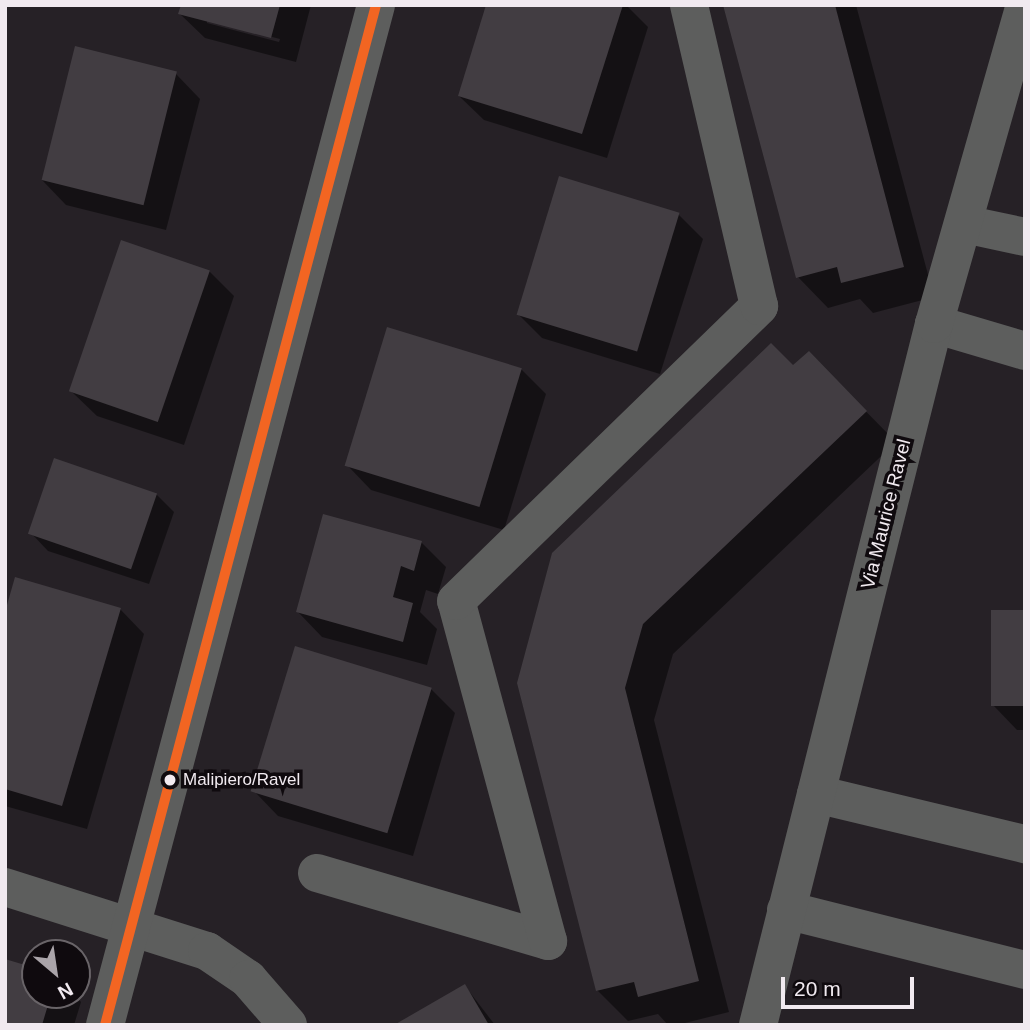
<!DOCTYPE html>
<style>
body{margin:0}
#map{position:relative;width:1030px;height:1030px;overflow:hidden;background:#262126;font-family:Arial,sans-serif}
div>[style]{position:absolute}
.shadow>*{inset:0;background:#0007}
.building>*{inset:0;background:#423d42;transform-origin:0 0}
.minor>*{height:38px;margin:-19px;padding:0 19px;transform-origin:19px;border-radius:19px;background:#5d5e5d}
.bus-1>*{height:10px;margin:-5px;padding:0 5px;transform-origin:5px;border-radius:5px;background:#f26522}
.dots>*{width:19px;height:19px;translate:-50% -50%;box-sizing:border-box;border:4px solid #0f0a0e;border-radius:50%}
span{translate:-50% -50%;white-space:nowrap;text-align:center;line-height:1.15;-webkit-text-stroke:7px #0f0a0e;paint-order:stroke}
.bus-label{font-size:17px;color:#f1eaf0}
.left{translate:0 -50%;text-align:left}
.street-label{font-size:19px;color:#f1eaf0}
.frame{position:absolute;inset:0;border:7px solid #f1eaf0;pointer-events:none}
.north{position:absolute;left:21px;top:939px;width:70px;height:70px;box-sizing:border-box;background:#0f0a0e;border:2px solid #696468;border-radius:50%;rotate:151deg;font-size:19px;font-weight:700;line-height:28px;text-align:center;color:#f1eaf0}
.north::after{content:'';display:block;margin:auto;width:24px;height:32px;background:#aaa4a9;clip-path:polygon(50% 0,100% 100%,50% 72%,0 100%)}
.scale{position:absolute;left:781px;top:977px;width:133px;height:32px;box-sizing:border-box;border:4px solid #f1eaf0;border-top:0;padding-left:9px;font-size:21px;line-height:24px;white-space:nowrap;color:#f1eaf0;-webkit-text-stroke:5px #0f0a0e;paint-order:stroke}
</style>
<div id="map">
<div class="shadow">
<i style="clip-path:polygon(evenodd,183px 5px,311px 5px,296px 62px,205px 38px,180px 14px,183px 5px,207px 20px,280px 39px,279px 42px,207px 23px,207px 20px)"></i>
<i style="clip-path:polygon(488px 5px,626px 5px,648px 27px,607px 158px,484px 120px,459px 96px)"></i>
<i style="clip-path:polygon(725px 5px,856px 5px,934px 297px,873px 313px,860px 299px,828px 308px,798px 277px)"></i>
<i style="clip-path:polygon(176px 74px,200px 99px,166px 230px,66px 205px,42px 180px)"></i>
<i style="clip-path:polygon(678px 214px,703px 239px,660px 374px,542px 338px,517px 313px)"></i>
<i style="clip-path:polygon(209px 271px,234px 296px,184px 445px,97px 416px,72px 392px)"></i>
<i style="clip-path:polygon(521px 369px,546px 394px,504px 530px,371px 490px,347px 465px)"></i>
<i style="clip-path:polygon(839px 384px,896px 442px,673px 654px,654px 720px,729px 1012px,677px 1025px,668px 1025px,658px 1014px,628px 1021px,597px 990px,519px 683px)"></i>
<i style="clip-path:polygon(156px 494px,174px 512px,149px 584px,48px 551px,31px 533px)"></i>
<i style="clip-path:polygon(421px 542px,446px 567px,438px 594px,426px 590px,420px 612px,437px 629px,427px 665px,322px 637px,298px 612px)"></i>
<i style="clip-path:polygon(120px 609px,144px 634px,87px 829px,5px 806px,5px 618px)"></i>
<i style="clip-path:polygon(1025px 612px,1025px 730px,1017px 730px,993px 705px)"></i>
<i style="clip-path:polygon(431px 689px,455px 713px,413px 856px,278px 816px,254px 791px)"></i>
<i style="clip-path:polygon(35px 970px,35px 995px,75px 995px,81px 1002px,74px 1025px,5px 1025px)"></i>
<i style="clip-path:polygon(465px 986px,495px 1025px,397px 1025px)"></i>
</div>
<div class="building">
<i style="clip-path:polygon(181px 5px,280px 5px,271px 38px,178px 14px)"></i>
<i style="clip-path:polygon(486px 5px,623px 5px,582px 134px,458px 96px)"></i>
<i style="clip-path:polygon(723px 5px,835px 5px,904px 267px,841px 283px,837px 267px,796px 278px)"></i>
<i style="left:75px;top:46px;width:105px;height:138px;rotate:14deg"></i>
<i style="left:559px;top:176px;width:126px;height:145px;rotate:17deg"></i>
<i style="left:121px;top:240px;width:94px;height:160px;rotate:19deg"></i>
<i style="left:387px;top:327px;width:141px;height:145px;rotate:17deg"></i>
<i style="clip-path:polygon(771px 343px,793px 365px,809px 351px,867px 411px,643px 624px,625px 688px,699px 981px,638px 997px,634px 982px,596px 991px,517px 683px,552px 553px)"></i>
<i style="left:54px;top:458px;width:109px;height:80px;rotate:19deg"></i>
<i style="clip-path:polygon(323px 514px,422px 541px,414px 571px,401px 566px,393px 597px,413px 603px,403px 642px,296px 612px)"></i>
<i style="clip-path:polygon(15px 577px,121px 608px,62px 806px,5px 789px,5px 612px)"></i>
<i style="left:991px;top:610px;width:34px;height:96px"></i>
<i style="left:295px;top:646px;width:143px;height:152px;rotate:17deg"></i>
<i style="clip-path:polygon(5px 959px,35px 968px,35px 995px,51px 995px,42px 1025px,5px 1025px)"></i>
<i style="clip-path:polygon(465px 984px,489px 1025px,394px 1025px)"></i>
</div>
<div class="minor">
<i style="left:964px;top:224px;width:62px;rotate:12deg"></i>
<i style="left:934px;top:324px;width:95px;rotate:16.5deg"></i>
<i style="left:816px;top:794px;width:215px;rotate:13.5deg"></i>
<i style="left:317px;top:873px;width:241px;rotate:16.4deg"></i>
<i style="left:548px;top:941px;width:352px;rotate:-105.1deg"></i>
<i style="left:456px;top:601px;width:423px;rotate:-44.2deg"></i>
<i style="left:759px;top:306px;width:309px;rotate:-103.1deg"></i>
<i style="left:5px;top:887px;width:212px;rotate:17.6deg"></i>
<i style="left:207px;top:951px;width:50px;rotate:34.3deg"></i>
<i style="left:248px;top:979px;width:61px;rotate:49deg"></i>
<i style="left:786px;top:910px;width:246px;rotate:14.1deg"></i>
<i style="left:105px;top:1025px;width:1055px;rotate:-75.12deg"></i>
<i style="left:758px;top:1025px;width:723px;rotate:-75.91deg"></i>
<i style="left:934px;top:324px;width:332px;rotate:-74.1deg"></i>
</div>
<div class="bus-1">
<i style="left:105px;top:1025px;width:1055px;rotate:-75.12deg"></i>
</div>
<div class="dots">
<i style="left:170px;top:780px;background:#f1eaf0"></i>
</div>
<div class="bus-label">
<span class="left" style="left:183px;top:780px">Malipiero/Ravel</span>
</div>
<div class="street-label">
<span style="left:886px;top:514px;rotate:-76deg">Via Maurice Ravel</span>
</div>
<div class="frame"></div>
<div class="north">N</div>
<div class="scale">20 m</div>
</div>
